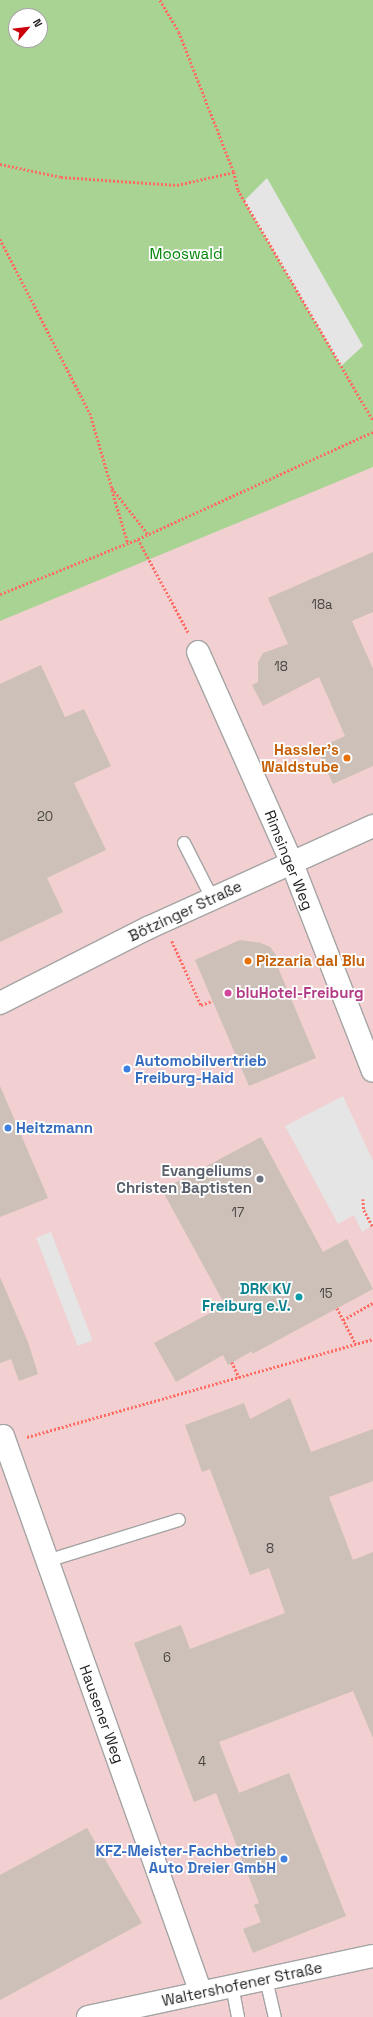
<!DOCTYPE html>
<meta charset="utf-8">
<style>
body{margin:0}
#map{position:relative;width:373px;height:2017px;overflow:hidden;background:#f0eae2;font-family:"Space Grotesk",sans-serif}
div>[style]{position:absolute}
.commercial>*{inset:0;background:#f2cfd0;transform-origin:0 0}
.forest>*{inset:0;background:#a9d393}
.parking>*{inset:0;background:#e5e5e5;transform-origin:0 0}
.building>*{inset:0;background:#ccc0b8}
.path>*{height:2.5px;margin-top:-1.25px;transform-origin:0;background:repeating-linear-gradient(90deg,#ff6c64 0 2px,transparent 0 4px)}
.roads{filter:drop-shadow(1px 0 #a4a4a4) drop-shadow(-1px 0 #a4a4a4) drop-shadow(0 1px #a4a4a4) drop-shadow(0 -1px #a4a4a4)}
.lane>*{height:12px;margin:-6px;padding:0 6px;transform-origin:6px;border-radius:6px;background:#fff}
.street>*{height:22px;margin:-11px;padding:0 11px;transform-origin:11px;border-radius:11px;background:#fff}
.dots>*{width:11px;height:11px;translate:-50% -50%;box-sizing:border-box;border:2px solid #fff;border-radius:50%}
span{translate:-50% -50%;white-space:nowrap;text-align:center;line-height:1.15;-webkit-text-stroke:3.5px #fff;paint-order:stroke}
.number-label{font-size:13px;color:#494644}
.number-label span{-webkit-text-stroke-width:0}
.park-label{font-size:15px;color:#018605}
.food-label{font-size:15px;color:#c56008;font-weight:700}
.right{translate:-100% -50%;text-align:right}
.left{translate:0 -50%;text-align:left}
.street-label{font-size:15px;color:#1d1d1d}
.hotel-label{font-size:15px;color:#b23c85;font-weight:700}
.shop-label{font-size:15px;color:#366cbe;font-weight:700}
.worship-label{font-size:15px;color:#5b616d;font-weight:700}
.culture-label{font-size:15px;color:#0d838f;font-weight:700}
.north{position:absolute;left:8px;top:8px;width:40px;height:40px;box-sizing:border-box;background:#fff;border:1px solid #a5a5a5;border-radius:50%;rotate:62deg;font-size:11px;font-weight:700;line-height:16px;text-align:center;color:#1d1d1d}
.north::after{content:'';display:block;margin:auto;width:14px;height:18px;background:#cb000b;clip-path:polygon(50% 0,100% 100%,50% 72%,0 100%)}
</style>
<div id="map">
<div class="commercial">
<i style="left:373px;top:468px;width:1549px;height:404px;rotate:90deg"></i>
</div>
<div class="forest">
<i style="clip-path:polygon(evenodd,0 0,373px 0,373px 467px,0 621px,0 0,16px 16px,40px 16px,40px 40px,16px 40px,16px 16px)"></i>
</div>
<div class="parking">
<i style="clip-path:polygon(267px 178px,363px 346px,341px 366px,244px 201px)"></i>
<i style="clip-path:polygon(343px 1096px,373px 1161px,373px 1225px,362px 1232px,354px 1215px,338px 1224px,285px 1126px)"></i>
<i style="left:51px;top:1232px;width:116px;height:16px;rotate:69deg"></i>
</div>
<div class="building">
<i style="clip-path:polygon(373px 552px,373px 612px,352px 621px,373px 669px,373px 766px,333px 784px,317px 749px,345px 736px,319px 677px,263px 706px,252px 685px,258px 682px,258px 662px,263px 653px,288px 644px,268px 598px)"></i>
<i style="clip-path:polygon(41px 665px,65px 717px,84px 709px,111px 766px,74px 783px,106px 850px,47px 878px,63px 912px,0 942px,0 684px)"></i>
<i style="clip-path:polygon(240px 940px,261px 943px,270px 947px,276px 955px,279px 970px,316px 1058px,249px 1086px,195px 960px)"></i>
<i style="clip-path:polygon(0 1086px,48px 1198px,0 1217px)"></i>
<i style="clip-path:polygon(261px 1137px,323px 1252px,347px 1239px,373px 1289px,252px 1354px,252px 1351px,228px 1365px,223px 1355px,176px 1382px,154px 1343px,225px 1305px,162px 1190px)"></i>
<i style="clip-path:polygon(0 1277px,28px 1342px,38px 1374px,19px 1381px,11px 1359px,0 1363px)"></i>
<i style="clip-path:polygon(290px 1398px,311px 1452px,373px 1429px,373px 1481px,329px 1497px,353px 1560px,373px 1552px,373px 1738px,353px 1691px,219px 1742px,239px 1793px,289px 1773px,346px 1916px,253px 1953px,243px 1929px,261px 1922px,254px 1905px,259px 1903px,216px 1793px,194px 1802px,134px 1643px,181px 1625px,190px 1649px,285px 1613px,269px 1568px,250px 1575px,210px 1469px,202px 1472px,185px 1425px,244px 1403px,250px 1419px)"></i>
<i style="clip-path:polygon(87px 1828px,142px 1923px,0 2000px,0 1875px)"></i>
</div>
<div class="path">
<i style="left:160px;top:0;width:37px;rotate:59deg"></i>
<i style="left:179px;top:32px;width:150px;rotate:68.6deg"></i>
<i style="left:234px;top:172px;width:18px;rotate:77deg"></i>
<i style="left:238px;top:190px;width:267px;rotate:59.6deg"></i>
<i style="left:0;top:164px;width:62px;rotate:12deg"></i>
<i style="left:61px;top:177px;width:116px;rotate:3.9deg"></i>
<i style="left:177px;top:185px;width:58px;rotate:-12.8deg"></i>
<i style="left:0;top:239px;width:196px;rotate:62.7deg"></i>
<i style="left:90px;top:413px;width:78px;rotate:73.7deg"></i>
<i style="left:112px;top:488px;width:58px;rotate:52deg"></i>
<i style="left:112px;top:490px;width:55px;rotate:73.2deg"></i>
<i style="left:138px;top:539px;width:106px;rotate:61.7deg"></i>
<i style="left:0;top:594px;width:149px;rotate:-21.7deg"></i>
<i style="left:138px;top:539px;width:258px;rotate:-24.5deg"></i>
<i style="left:172px;top:941px;width:70px;rotate:65.6deg"></i>
<i style="left:201px;top:1005px;width:12px;rotate:-20deg"></i>
<i style="left:363px;top:1199px;width:11px;rotate:85deg"></i>
<i style="left:364px;top:1210px;width:19px;rotate:62deg"></i>
<i style="left:337px;top:1308px;width:41px;rotate:62.2deg"></i>
<i style="left:343px;top:1320px;width:34px;rotate:-30deg"></i>
<i style="left:232px;top:1362px;width:17px;rotate:65deg"></i>
<i style="left:27px;top:1437px;width:360px;rotate:-15.8deg"></i>
</div>
<div class="roads">
<div class="lane">
<i style="left:184px;top:843px;width:62px;rotate:63deg"></i>
<i style="left:47px;top:1561px;width:138px;rotate:-17.3deg"></i>
<i style="left:266px;top:1979px;width:39px;rotate:77deg"></i>
<i style="left:232px;top:1986px;width:32px;rotate:79deg"></i>
</div>
<div class="street">
<i style="left:198px;top:652px;width:229px;rotate:66deg"></i>
<i style="left:291px;top:861px;width:225px;rotate:68.7deg"></i>
<i style="left:0;top:1003px;width:166px;rotate:-26.9deg"></i>
<i style="left:148px;top:928px;width:247px;rotate:-24.4deg"></i>
<i style="left:3px;top:1436px;width:591px;rotate:70.43deg"></i>
<i style="left:88px;top:2017px;width:291px;rotate:-12.1deg"></i>
</div>
</div>
<div class="dots">
<i style="left:347px;top:758px;background:#e8710a"></i>
<i style="left:248px;top:961px;background:#e8710a"></i>
<i style="left:228px;top:993px;background:#d1479c"></i>
<i style="left:127px;top:1069px;background:#3f7fe0"></i>
<i style="left:8px;top:1128px;background:#3f7fe0"></i>
<i style="left:260px;top:1179px;background:#6b7280"></i>
<i style="left:299px;top:1297px;background:#0f9aa8"></i>
<i style="left:284px;top:1859px;background:#3f7fe0"></i>
</div>
<div class="number-label">
<span style="left:322px;top:605px">18a</span>
<span style="left:281px;top:667px">18</span>
<span style="left:45px;top:817px">20</span>
<span style="left:238px;top:1213px">17</span>
<span style="left:326px;top:1294px">15</span>
<span style="left:270px;top:1549px">8</span>
<span style="left:167px;top:1658px">6</span>
<span style="left:202px;top:1762px">4</span>
</div>
<div class="park-label">
<span style="left:186px;top:254px">Mooswald</span>
</div>
<div class="food-label">
<span class="right" style="left:339px;top:758px">Hassler's<br>Waldstube</span>
<span class="left" style="left:256px;top:961px">Pizzaria dal Blu</span>
</div>
<div class="street-label">
<span style="left:289px;top:860px;rotate:68deg">Rimsinger Weg</span>
<span style="left:185px;top:911px;rotate:-25deg">Bötzinger Straße</span>
<span style="left:102px;top:1714px;rotate:70deg">Hausener Weg</span>
<span style="left:242px;top:1984px;rotate:-12deg">Waltershofener Straße</span>
</div>
<div class="hotel-label">
<span class="left" style="left:236px;top:993px">bluHotel-Freiburg</span>
</div>
<div class="shop-label">
<span class="left" style="left:135px;top:1069px">Automobilvertrieb<br>Freiburg-Haid</span>
<span class="left" style="left:16px;top:1128px">Heitzmann</span>
<span class="right" style="left:276px;top:1859px">KFZ-Meister-Fachbetrieb<br>Auto Dreier GmbH</span>
</div>
<div class="worship-label">
<span class="right" style="left:252px;top:1179px">Evangeliums<br>Christen Baptisten</span>
</div>
<div class="culture-label">
<span class="right" style="left:291px;top:1297px">DRK KV<br>Freiburg e.V.</span>
</div>
<div class="north">N</div>
</div>
